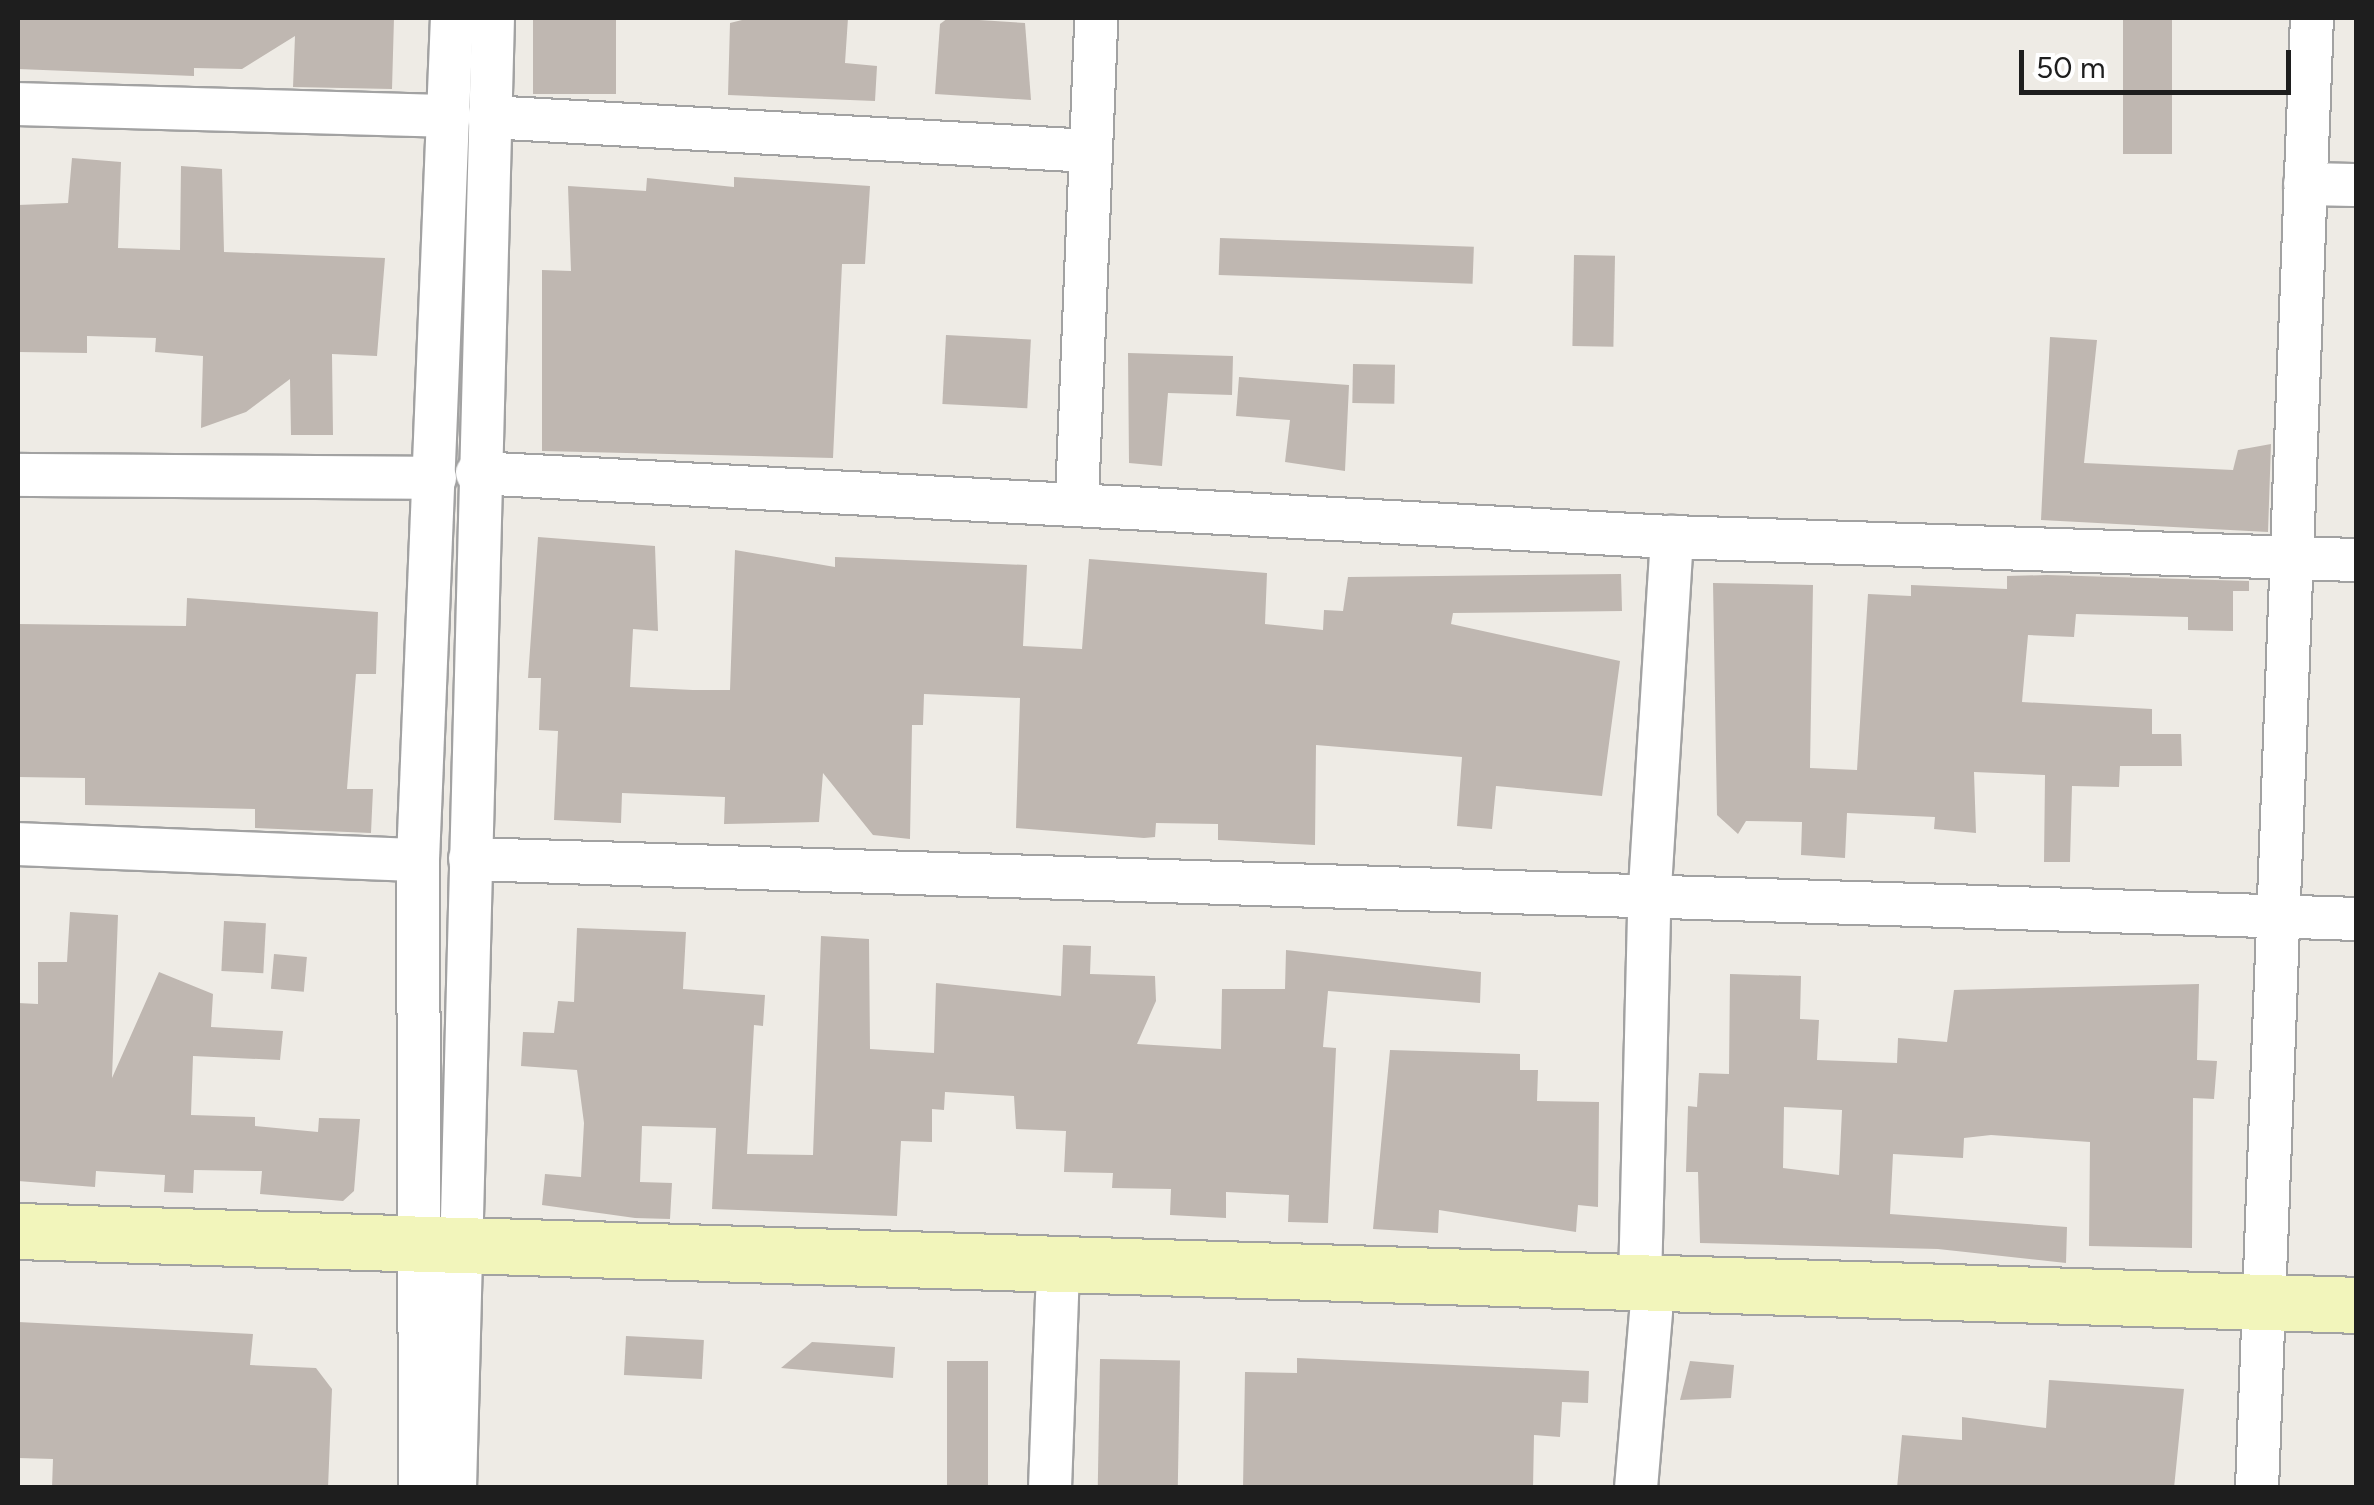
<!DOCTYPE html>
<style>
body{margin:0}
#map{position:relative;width:2374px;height:1505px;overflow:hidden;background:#eeebe5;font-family:Figtree,sans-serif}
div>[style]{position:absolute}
.building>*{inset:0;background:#bfb7b1;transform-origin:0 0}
.roads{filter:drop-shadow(2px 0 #a2a2a2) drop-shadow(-2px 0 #a2a2a2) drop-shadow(0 2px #a2a2a2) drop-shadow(0 -2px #a2a2a2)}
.street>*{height:42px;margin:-21px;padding:0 21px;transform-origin:21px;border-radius:21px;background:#fff}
.secondary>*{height:55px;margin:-27.5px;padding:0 27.5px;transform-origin:27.5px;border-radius:27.5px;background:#f2f5bb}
span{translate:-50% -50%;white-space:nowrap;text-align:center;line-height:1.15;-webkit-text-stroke:8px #fff;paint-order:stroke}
.frame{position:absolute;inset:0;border:20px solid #1e1e1e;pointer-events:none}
.scale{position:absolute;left:2019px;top:50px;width:272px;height:45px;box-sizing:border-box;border:5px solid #1e1e1e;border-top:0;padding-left:12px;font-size:30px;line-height:35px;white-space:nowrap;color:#1e1e1e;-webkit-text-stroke:8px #fff;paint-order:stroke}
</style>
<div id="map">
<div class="building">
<i style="clip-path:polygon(18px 18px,394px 18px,392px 89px,293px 87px,295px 36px,242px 69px,194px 68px,194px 76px,18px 69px)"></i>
<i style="left:533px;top:18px;width:83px;height:76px"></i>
<i style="clip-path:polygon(750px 18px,848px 18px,845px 63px,877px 66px,875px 101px,728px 95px,730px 23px)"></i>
<i style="clip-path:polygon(948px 18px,1025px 23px,1031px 100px,935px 94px,940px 24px)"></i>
<i style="left:2123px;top:18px;width:49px;height:136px"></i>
<i style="clip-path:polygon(72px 158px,121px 162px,118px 248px,180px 250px,181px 166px,222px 169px,224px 252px,385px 258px,377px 356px,332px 354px,333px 435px,291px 435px,290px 379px,246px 412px,201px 428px,203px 356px,155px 352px,156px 338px,87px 336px,87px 353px,18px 352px,18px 205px,68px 203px)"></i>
<i style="clip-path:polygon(734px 177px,870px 186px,865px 264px,842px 264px,833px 458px,542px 451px,542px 270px,571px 271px,568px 186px,646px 191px,647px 178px,734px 187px)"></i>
<i style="left:1220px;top:238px;width:254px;height:37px;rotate:2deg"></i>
<i style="left:1574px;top:255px;width:41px;height:91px;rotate:1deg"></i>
<i style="left:946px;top:335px;width:85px;height:69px;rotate:3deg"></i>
<i style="clip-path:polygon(2050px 337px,2097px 340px,2084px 463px,2233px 470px,2238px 450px,2271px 444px,2268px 532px,2041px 520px)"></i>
<i style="clip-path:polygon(1128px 353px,1233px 356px,1232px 395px,1168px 393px,1162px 466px,1129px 463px)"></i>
<i style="left:1353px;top:364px;width:42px;height:39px;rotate:1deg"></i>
<i style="clip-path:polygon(1239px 377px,1349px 385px,1345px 471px,1285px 462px,1290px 420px,1236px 416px)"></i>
<i style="clip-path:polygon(538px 537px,655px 546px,658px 631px,633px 629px,630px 687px,693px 690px,730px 690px,735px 550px,835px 567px,835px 557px,1027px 565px,1023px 646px,1082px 649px,1089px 559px,1267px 573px,1265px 624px,1323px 630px,1324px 610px,1343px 611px,1348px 577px,1621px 574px,1622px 611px,1453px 613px,1451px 624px,1620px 661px,1602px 796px,1496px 786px,1492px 829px,1457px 826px,1462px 757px,1316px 745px,1315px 845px,1218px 840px,1218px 824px,1156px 823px,1155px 837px,1144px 838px,1016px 828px,1020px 698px,924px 694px,923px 725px,912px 725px,910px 839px,873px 835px,823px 773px,819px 822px,724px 824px,725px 797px,622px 793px,621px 823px,554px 820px,558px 731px,539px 730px,541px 678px,528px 678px)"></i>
<i style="clip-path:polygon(2047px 575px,2249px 581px,2249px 591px,2233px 591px,2233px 631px,2188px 630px,2188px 617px,2076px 614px,2074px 637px,2028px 635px,2022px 702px,2152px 709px,2152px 734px,2181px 734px,2182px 766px,2120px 766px,2119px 787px,2072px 786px,2070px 862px,2044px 862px,2045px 775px,1974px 772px,1976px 833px,1934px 829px,1935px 817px,1847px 813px,1845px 858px,1801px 855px,1802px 822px,1746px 821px,1738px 834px,1717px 815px,1713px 583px,1813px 585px,1810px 768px,1857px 770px,1868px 594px,1911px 596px,1911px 585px,2007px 589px,2007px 576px)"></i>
<i style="clip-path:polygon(187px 598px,378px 612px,376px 674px,356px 674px,347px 789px,373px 789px,371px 833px,255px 828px,255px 809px,85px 805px,85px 778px,18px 777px,18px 624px,186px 626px)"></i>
<i style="clip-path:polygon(70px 912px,118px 915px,112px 1078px,159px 972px,213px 994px,211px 1027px,283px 1031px,280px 1060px,193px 1056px,191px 1115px,255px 1117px,255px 1126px,318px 1132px,319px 1118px,360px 1119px,354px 1191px,343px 1201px,260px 1194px,262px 1171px,194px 1170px,193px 1193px,164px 1192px,165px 1175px,96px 1171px,95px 1187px,18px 1181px,18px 1003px,38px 1004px,38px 962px,67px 962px)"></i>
<i style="left:224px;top:921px;width:42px;height:50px;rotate:3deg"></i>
<i style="clip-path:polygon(577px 928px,686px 932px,683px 989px,765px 995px,763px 1026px,754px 1025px,747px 1154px,813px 1155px,821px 936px,869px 939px,870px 1049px,934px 1053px,936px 983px,1061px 996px,1063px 945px,1091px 946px,1090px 974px,1155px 976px,1156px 1001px,1137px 1044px,1221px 1049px,1222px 989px,1285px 989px,1286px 950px,1481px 972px,1480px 1003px,1328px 991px,1323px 1047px,1336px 1048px,1328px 1223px,1288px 1222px,1289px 1195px,1226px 1192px,1226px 1218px,1170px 1215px,1171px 1189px,1112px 1188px,1113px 1173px,1064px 1172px,1066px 1131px,1016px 1129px,1014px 1096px,945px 1092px,944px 1110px,932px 1109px,932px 1142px,901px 1141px,897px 1216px,712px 1209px,716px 1128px,642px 1126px,640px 1182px,672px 1183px,670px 1219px,635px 1218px,542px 1205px,545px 1174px,581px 1177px,584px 1123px,577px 1070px,521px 1066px,523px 1032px,554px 1033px,558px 1001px,574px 1002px)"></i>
<i style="left:274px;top:954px;width:33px;height:35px;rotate:5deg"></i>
<i style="clip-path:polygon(evenodd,1730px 974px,1801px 976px,1800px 1019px,1819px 1020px,1817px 1060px,1897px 1063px,1898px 1038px,1947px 1042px,1954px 990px,2199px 984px,2197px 1060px,2217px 1061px,2214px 1099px,2193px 1098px,2192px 1248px,2089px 1246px,2090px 1142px,1991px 1135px,1964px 1138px,1963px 1158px,1893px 1154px,1890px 1214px,2067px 1227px,2066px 1263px,1938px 1249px,1700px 1243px,1698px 1172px,1686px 1172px,1688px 1106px,1697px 1107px,1699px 1073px,1729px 1074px,1730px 974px,1784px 1107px,1842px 1110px,1839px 1175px,1783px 1168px,1784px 1107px)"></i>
<i style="clip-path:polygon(1390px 1050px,1520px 1054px,1520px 1070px,1538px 1070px,1537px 1101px,1599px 1102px,1598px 1207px,1578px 1205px,1576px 1232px,1439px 1210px,1438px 1233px,1373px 1229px)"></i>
<i style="clip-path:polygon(18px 1322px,253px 1334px,250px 1365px,316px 1368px,332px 1389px,328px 1488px,52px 1488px,53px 1459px,18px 1458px)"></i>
<i style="left:626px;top:1336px;width:78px;height:39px;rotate:3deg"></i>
<i style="clip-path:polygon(812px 1342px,895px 1347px,893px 1378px,781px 1368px)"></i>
<i style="clip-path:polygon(1297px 1358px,1589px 1371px,1588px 1403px,1562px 1402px,1560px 1437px,1534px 1435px,1533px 1488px,1243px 1488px,1245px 1372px,1297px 1373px)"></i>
<i style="left:1100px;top:1359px;width:80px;height:129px;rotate:1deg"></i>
<i style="left:947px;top:1361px;width:41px;height:127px"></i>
<i style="clip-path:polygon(1690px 1361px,1734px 1365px,1731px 1398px,1680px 1400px)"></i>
<i style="clip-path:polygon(2049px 1380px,2184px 1389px,2174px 1488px,1897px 1488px,1902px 1435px,1962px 1440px,1962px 1417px,2046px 1428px)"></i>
</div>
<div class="roads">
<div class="street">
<i style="left:18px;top:104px;width:431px;rotate:1.6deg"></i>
<i style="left:489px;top:117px;width:602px;rotate:3.24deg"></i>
<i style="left:2305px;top:184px;width:51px;rotate:1.1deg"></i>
<i style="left:477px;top:473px;width:1197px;rotate:3.07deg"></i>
<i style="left:1672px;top:537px;width:684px;rotate:1.93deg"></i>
<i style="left:18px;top:475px;width:417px;rotate:0.4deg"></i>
<i style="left:1077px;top:499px;width:481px;rotate:-87.7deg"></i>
<i style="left:18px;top:844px;width:400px;rotate:2.3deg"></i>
<i style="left:470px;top:859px;width:1887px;rotate:1.82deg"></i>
<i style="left:1640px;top:1283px;width:380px;rotate:-88.6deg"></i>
<i style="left:1649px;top:903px;width:367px;rotate:-86.4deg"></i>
<i style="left:420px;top:1488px;width:628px;rotate:-90.18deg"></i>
<i style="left:418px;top:860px;width:843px;rotate:-87.69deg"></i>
<i style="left:455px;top:1488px;width:1470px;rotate:-88.52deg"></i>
<i style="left:1050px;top:1488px;width:195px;rotate:-87.9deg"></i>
<i style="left:1636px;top:1488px;width:176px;rotate:-85.1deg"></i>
<i style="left:2257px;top:1488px;width:1471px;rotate:-87.86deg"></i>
</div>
<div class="secondary">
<i style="left:18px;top:1231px;width:2339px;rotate:1.81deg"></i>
</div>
</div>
<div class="frame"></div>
<div class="scale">50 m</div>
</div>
